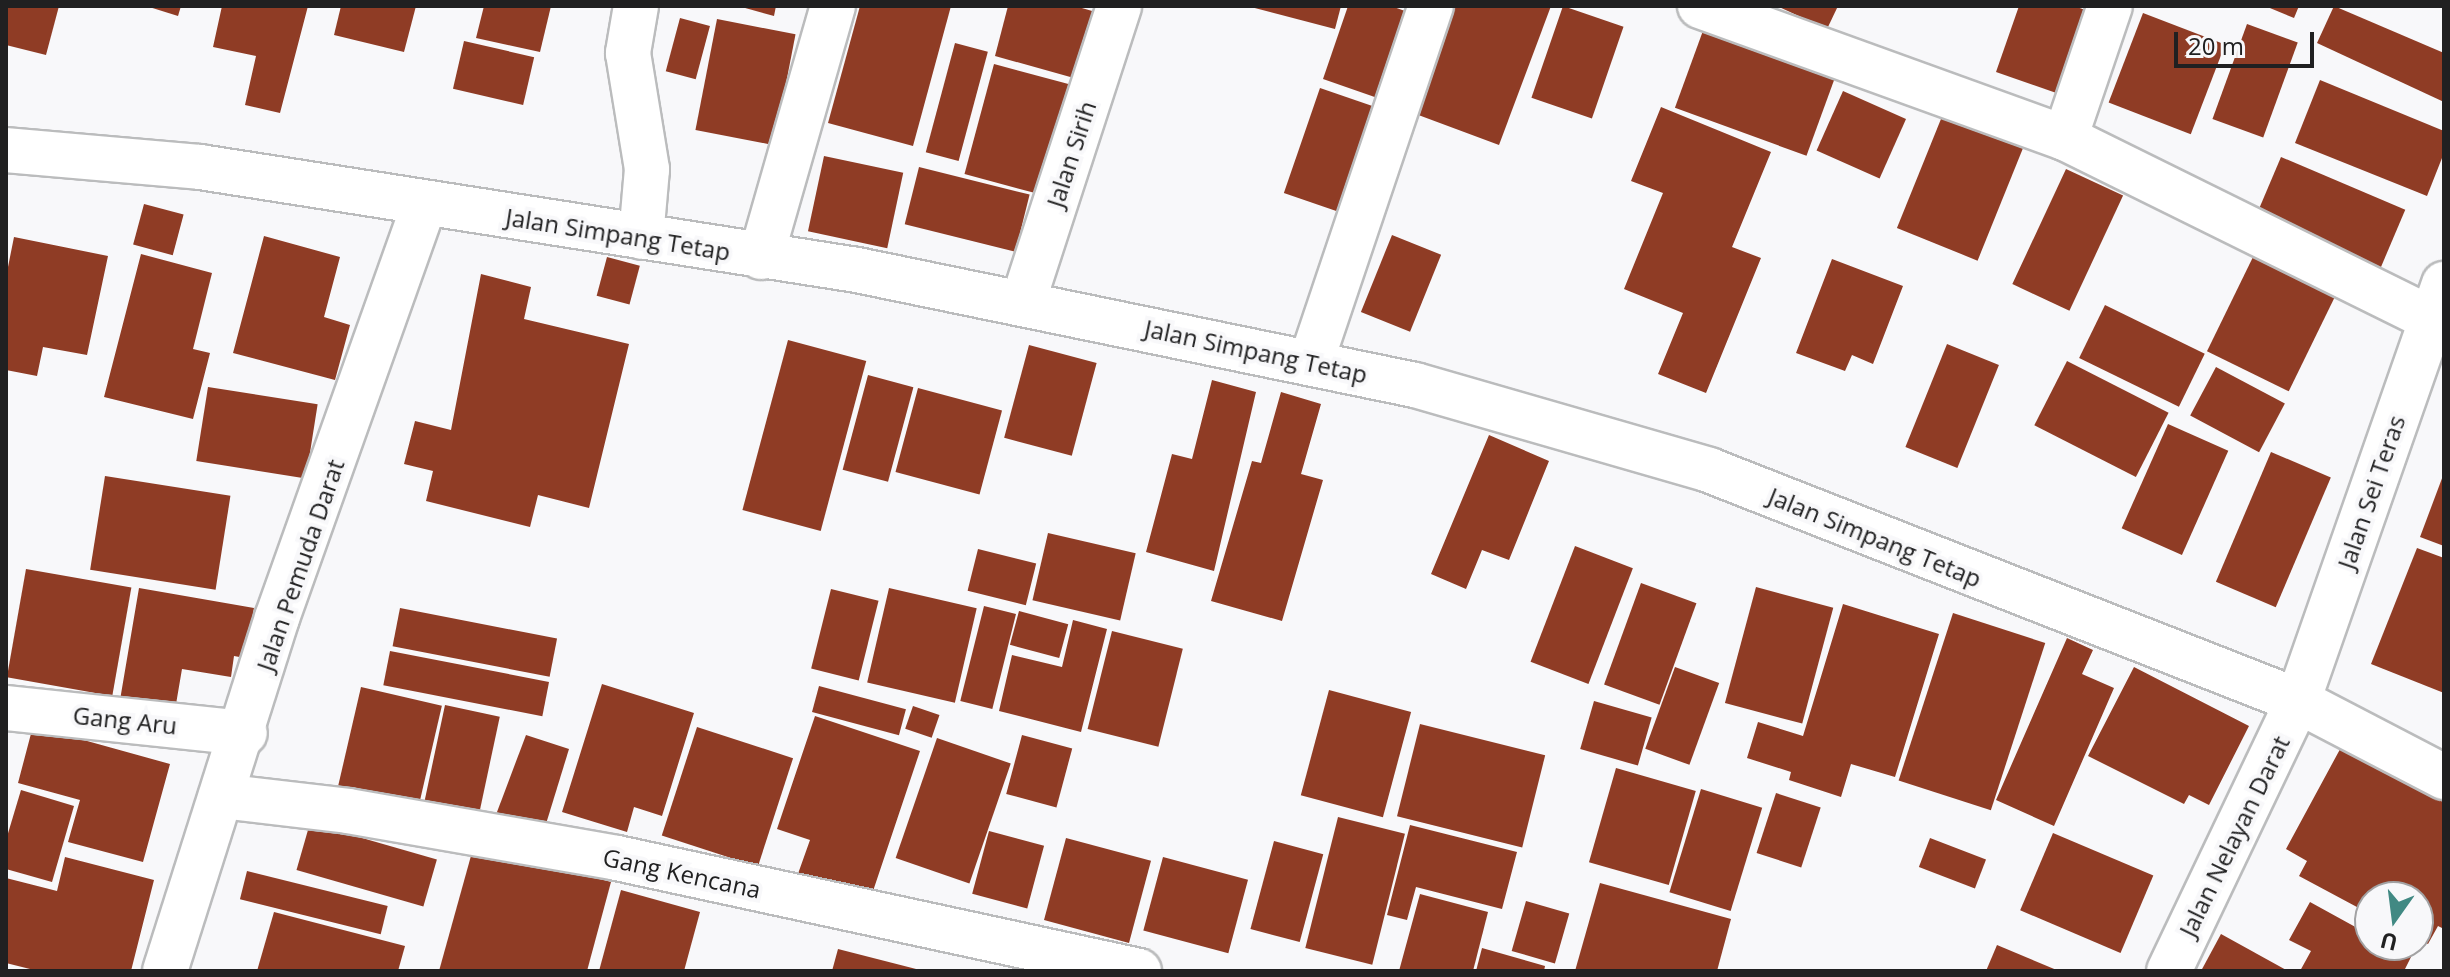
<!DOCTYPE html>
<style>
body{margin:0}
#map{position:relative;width:2450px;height:977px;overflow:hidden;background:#f8f8fa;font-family:"Open Sans",sans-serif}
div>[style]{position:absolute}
.building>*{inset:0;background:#8f3c25;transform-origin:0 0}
.roads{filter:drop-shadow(2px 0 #bbbcbd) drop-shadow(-2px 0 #bbbcbd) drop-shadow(0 2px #bbbcbd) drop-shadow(0 -2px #bbbcbd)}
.street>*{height:44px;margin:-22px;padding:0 22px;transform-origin:22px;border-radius:22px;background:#fff}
span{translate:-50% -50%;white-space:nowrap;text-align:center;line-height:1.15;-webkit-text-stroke:8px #f8f8fa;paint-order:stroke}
.street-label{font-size:24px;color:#202021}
.frame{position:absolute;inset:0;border:8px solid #202021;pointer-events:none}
.north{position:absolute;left:2354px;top:881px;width:80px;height:80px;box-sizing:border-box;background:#f8f8fa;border:2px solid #a2a2a3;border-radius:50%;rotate:194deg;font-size:22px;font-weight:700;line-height:32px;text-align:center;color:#202021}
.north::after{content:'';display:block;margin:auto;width:28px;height:36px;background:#418983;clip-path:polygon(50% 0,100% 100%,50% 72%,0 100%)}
.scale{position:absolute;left:2174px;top:32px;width:140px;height:36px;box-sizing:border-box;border:4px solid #202021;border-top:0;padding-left:10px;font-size:24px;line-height:28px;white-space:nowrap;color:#202021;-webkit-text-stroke:6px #f8f8fa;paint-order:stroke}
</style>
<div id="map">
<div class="building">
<i style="clip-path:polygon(6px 6px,59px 6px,46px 55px,6px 45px)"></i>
<i style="clip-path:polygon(146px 6px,181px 6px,178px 16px)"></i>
<i style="clip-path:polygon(222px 6px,308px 6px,280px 113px,245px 105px,256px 56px,213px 47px)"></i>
<i style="clip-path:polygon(341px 6px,416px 6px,404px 52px,334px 35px)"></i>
<i style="clip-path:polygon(484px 6px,551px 6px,540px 52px,476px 38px)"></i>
<i style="clip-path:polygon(738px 6px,776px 6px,774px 16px)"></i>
<i style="clip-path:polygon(860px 6px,951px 6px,913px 146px,828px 123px)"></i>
<i style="clip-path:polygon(1008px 6px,1075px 6px,1099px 13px,1081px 80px,995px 56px)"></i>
<i style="clip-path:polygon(1247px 6px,1341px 6px,1335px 29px)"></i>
<i style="clip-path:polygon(1348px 6px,1391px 6px,1419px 16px,1389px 102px,1323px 79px)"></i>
<i style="clip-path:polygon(1454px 6px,1551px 6px,1499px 145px,1413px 113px)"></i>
<i style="left:1563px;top:6px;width:64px;height:97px;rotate:19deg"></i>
<i style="clip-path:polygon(1777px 6px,1838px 6px,1827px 29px)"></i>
<i style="clip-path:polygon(2019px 6px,2074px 6px,2094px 13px,2065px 96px,1996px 72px)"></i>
<i style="clip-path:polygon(2265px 6px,2299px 6px,2294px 18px)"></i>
<i style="clip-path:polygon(2334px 6px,2444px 53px,2444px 102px,2317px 43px)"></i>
<i style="left:2143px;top:13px;width:88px;height:96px;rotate:21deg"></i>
<i style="left:680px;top:18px;width:31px;height:55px;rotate:15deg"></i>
<i style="left:717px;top:19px;width:80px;height:113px;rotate:11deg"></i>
<i style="left:2247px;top:24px;width:54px;height:101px;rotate:20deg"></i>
<i style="left:1704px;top:28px;width:140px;height:85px;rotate:20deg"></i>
<i style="left:464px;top:41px;width:72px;height:49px;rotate:13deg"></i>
<i style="left:955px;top:43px;width:34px;height:113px;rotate:15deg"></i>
<i style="left:994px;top:64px;width:78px;height:114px;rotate:15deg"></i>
<i style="clip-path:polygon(2320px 80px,2444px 131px,2444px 153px,2427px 196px,2295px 143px)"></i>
<i style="left:1320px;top:88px;width:70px;height:111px;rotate:19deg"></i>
<i style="left:1843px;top:91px;width:69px;height:65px;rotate:24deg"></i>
<i style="clip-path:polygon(1661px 107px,1771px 152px,1732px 247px,1761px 258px,1706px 393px,1658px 374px,1683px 313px,1624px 289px,1663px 193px,1631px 181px)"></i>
<i style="left:1943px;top:114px;width:87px;height:123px;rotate:22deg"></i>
<i style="left:824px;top:156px;width:81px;height:77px;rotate:12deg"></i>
<i style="left:2281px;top:157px;width:135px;height:64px;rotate:23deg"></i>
<i style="left:919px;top:167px;width:114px;height:59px;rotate:14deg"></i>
<i style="left:2066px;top:169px;width:63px;height:127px;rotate:25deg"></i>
<i style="left:144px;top:204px;width:41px;height:42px;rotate:15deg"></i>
<i style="left:1392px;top:235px;width:53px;height:83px;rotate:22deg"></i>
<i style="clip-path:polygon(264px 236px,340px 257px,324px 317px,350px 325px,335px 380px,233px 353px)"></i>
<i style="clip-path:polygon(14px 237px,108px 256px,87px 355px,43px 347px,37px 376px,6px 370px,6px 277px)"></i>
<i style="clip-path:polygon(141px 254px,212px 273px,193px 349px,210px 353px,193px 419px,104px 397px)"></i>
<i style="left:607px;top:257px;width:34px;height:40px;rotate:15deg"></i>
<i style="left:2253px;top:257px;width:91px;height:105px;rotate:26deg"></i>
<i style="clip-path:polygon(1832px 259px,1903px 286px,1873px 364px,1852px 355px,1845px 371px,1796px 353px)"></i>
<i style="clip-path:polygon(481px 274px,531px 287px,524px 319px,629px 344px,589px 508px,538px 495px,530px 527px,426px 501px,433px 471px,404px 464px,415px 421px,451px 430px)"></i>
<i style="left:2105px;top:305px;width:111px;height:59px;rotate:26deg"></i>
<i style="left:788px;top:340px;width:81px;height:176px;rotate:15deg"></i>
<i style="left:1947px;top:344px;width:56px;height:111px;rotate:22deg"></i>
<i style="left:1029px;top:345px;width:70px;height:96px;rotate:15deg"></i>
<i style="left:2067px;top:361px;width:114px;height:72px;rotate:27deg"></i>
<i style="left:2216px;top:367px;width:78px;height:55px;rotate:28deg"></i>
<i style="left:868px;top:375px;width:47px;height:98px;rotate:15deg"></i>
<i style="clip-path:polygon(1212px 380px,1256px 392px,1214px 571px,1146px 552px,1172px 454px,1192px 459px)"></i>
<i style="left:208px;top:387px;width:111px;height:75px;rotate:9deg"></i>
<i style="left:918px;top:388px;width:87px;height:87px;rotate:15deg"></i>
<i style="clip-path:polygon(1281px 392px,1321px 404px,1301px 474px,1323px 480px,1282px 621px,1211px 601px,1252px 461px,1261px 463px)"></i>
<i style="left:2168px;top:424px;width:66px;height:114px;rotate:24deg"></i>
<i style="clip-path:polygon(1489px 435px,1549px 461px,1509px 560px,1482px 550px,1466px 589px,1431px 574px)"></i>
<i style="left:2271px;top:452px;width:65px;height:141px;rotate:23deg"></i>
<i style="clip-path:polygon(2444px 473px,2444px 546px,2420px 537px)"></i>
<i style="left:105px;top:476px;width:127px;height:95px;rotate:9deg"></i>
<i style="left:1048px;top:533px;width:90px;height:69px;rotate:13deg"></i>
<i style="left:1575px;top:546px;width:62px;height:124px;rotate:21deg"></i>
<i style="clip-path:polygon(2417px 548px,2444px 558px,2444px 693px,2371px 664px)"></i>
<i style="left:978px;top:549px;width:60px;height:43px;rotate:14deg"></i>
<i style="left:26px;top:569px;width:107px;height:110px;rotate:10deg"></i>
<i style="left:1641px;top:583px;width:59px;height:108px;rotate:20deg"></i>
<i style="left:1756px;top:587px;width:80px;height:120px;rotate:15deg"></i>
<i style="clip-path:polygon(139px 588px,254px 608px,245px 658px,234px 656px,231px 677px,182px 669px,175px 710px,120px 700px)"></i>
<i style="left:889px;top:588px;width:90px;height:97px;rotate:13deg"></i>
<i style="left:831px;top:589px;width:49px;height:82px;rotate:14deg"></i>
<i style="clip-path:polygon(1843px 604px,1939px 634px,1895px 777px,1851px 764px,1841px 797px,1789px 780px,1791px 772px,1747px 758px,1758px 722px,1803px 736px)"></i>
<i style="left:984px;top:606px;width:33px;height:98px;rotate:14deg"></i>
<i style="left:400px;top:608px;width:160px;height:39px;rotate:11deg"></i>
<i style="left:1019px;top:611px;width:51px;height:35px;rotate:15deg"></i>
<i style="left:1953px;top:613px;width:97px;height:176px;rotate:18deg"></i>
<i style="clip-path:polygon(1073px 620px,1107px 629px,1081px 732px,999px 711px,1012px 655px,1062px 667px)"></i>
<i style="left:1112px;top:631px;width:73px;height:101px;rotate:14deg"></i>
<i style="clip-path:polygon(2067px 638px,2093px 650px,2082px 674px,2114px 688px,2054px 826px,1996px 800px)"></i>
<i style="left:390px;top:651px;width:162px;height:35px;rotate:11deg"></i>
<i style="left:1675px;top:667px;width:47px;height:87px;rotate:20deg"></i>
<i style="clip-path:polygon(2134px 667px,2249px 726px,2209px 805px,2189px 795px,2184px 804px,2088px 756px)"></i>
<i style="clip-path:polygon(602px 684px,694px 713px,662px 816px,634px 807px,627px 832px,562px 812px)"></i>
<i style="left:819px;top:686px;width:90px;height:27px;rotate:15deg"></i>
<i style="left:361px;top:687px;width:83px;height:104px;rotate:13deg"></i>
<i style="left:1329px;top:690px;width:85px;height:109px;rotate:15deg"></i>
<i style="left:1594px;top:701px;width:60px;height:50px;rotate:16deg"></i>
<i style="left:445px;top:705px;width:56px;height:98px;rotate:12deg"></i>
<i style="left:913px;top:706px;width:28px;height:24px;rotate:19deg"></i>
<i style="clip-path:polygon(815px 716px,920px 751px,867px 909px,794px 885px,810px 840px,777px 829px)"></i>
<i style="left:1420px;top:724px;width:129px;height:95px;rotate:14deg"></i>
<i style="clip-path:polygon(33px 726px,170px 764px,143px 862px,68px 842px,80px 800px,18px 783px)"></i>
<i style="left:697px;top:727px;width:101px;height:114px;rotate:18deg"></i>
<i style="clip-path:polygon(526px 735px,569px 749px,542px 837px,491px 828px)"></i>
<i style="left:1022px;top:735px;width:52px;height:61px;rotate:15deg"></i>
<i style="left:937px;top:738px;width:78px;height:127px;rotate:19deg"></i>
<i style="clip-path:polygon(2345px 740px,2444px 792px,2444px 929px,2438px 926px,2428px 944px,2418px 939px,2418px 897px,2370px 897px,2370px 914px,2299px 876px,2307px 861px,2286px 849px)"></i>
<i style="left:1616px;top:768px;width:83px;height:98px;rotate:16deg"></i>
<i style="left:1701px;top:789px;width:64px;height:108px;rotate:17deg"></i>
<i style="clip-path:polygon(21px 790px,74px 806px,52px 882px,6px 869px,6px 840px)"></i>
<i style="left:1776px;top:793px;width:47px;height:63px;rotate:18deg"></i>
<i style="left:1338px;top:817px;width:69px;height:135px;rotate:14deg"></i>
<i style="left:310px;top:823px;width:132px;height:49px;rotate:16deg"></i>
<i style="clip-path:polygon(1410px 825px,1517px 852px,1502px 909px,1416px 887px,1407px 920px,1387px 915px)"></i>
<i style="left:989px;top:831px;width:57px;height:65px;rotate:15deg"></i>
<i style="left:2053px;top:833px;width:109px;height:84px;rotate:23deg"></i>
<i style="left:1066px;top:838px;width:88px;height:85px;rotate:15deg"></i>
<i style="left:1930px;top:838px;width:60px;height:31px;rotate:21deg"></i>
<i style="left:1274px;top:841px;width:51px;height:91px;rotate:15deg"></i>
<i style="clip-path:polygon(474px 845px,611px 882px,587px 971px,439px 971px)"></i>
<i style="clip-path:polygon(65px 857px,154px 880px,131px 971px,38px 971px,6px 963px,6px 878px,57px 891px)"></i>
<i style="left:1163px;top:857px;width:88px;height:76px;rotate:15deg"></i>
<i style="left:247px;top:871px;width:145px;height:29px;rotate:14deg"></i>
<i style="clip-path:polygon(1600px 883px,1731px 919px,1717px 971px,1575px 971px)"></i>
<i style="clip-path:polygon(621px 890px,700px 912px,684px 971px,599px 971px)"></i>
<i style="clip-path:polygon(1420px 894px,1488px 912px,1473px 971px,1399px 971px)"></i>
<i style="left:1526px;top:901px;width:45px;height:52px;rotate:16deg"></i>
<i style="clip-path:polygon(2310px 902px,2370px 935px,2370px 945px,2389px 945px,2411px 957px,2404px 971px,2300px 971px,2311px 951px,2289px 940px)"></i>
<i style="clip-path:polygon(274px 912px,405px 946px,398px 971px,257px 971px)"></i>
<i style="clip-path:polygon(2221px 934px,2288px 971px,2201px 971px)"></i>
<i style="clip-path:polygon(1997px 945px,2059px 971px,1986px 971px)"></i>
<i style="clip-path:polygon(1482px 948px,1545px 966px,1544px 971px,1476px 971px)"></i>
<i style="clip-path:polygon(838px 949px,920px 970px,920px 971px,832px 971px)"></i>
</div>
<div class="roads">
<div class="street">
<i style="left:636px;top:6px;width:48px;rotate:99.7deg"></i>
<i style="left:628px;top:53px;width:118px;rotate:80.7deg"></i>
<i style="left:647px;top:169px;width:68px;rotate:95deg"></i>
<i style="left:1700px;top:6px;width:388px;rotate:19.9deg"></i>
<i style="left:2065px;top:138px;width:408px;rotate:26.3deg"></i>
<i style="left:2065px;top:138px;width:139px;rotate:-71.2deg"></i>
<i style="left:6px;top:150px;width:195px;rotate:5deg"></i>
<i style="left:200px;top:167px;width:665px;rotate:8.91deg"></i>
<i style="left:857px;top:270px;width:570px;rotate:11.65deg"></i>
<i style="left:1415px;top:385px;width:306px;rotate:16.1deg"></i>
<i style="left:1709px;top:470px;width:633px;rotate:21.41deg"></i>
<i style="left:2298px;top:701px;width:165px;rotate:27.5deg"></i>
<i style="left:761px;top:257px;width:261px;rotate:-74deg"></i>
<i style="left:1023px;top:302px;width:311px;rotate:-72deg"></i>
<i style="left:1311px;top:362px;width:376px;rotate:-71.4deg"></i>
<i style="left:6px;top:708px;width:240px;rotate:6deg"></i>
<i style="left:221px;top:796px;width:128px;rotate:6.7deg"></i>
<i style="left:348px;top:811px;width:273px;rotate:9.9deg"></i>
<i style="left:617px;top:858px;width:534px;rotate:12.21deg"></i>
<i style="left:165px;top:971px;width:370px;rotate:-72.4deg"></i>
<i style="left:277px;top:618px;width:438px;rotate:-70.4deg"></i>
<i style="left:2169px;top:971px;width:299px;rotate:-64.5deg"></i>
<i style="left:2298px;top:701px;width:442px;rotate:-70.7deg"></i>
</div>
</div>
<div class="street-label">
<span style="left:1071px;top:154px;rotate:-72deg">Jalan Sirih</span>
<span style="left:618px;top:234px;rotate:9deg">Jalan Simpang Tetap</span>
<span style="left:1256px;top:351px;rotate:12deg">Jalan Simpang Tetap</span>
<span style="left:2371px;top:492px;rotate:-71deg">Jalan Sei Teras</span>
<span style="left:1875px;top:537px;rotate:22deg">Jalan Simpang Tetap</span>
<span style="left:300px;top:565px;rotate:-71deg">Jalan Pemuda Darat</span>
<span style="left:125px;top:720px;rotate:6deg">Gang Aru</span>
<span style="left:2234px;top:836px;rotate:-64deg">Jalan Nelayan Darat</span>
<span style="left:682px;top:873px;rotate:12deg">Gang Kencana</span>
</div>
<div class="frame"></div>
<div class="north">U</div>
<div class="scale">20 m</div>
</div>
